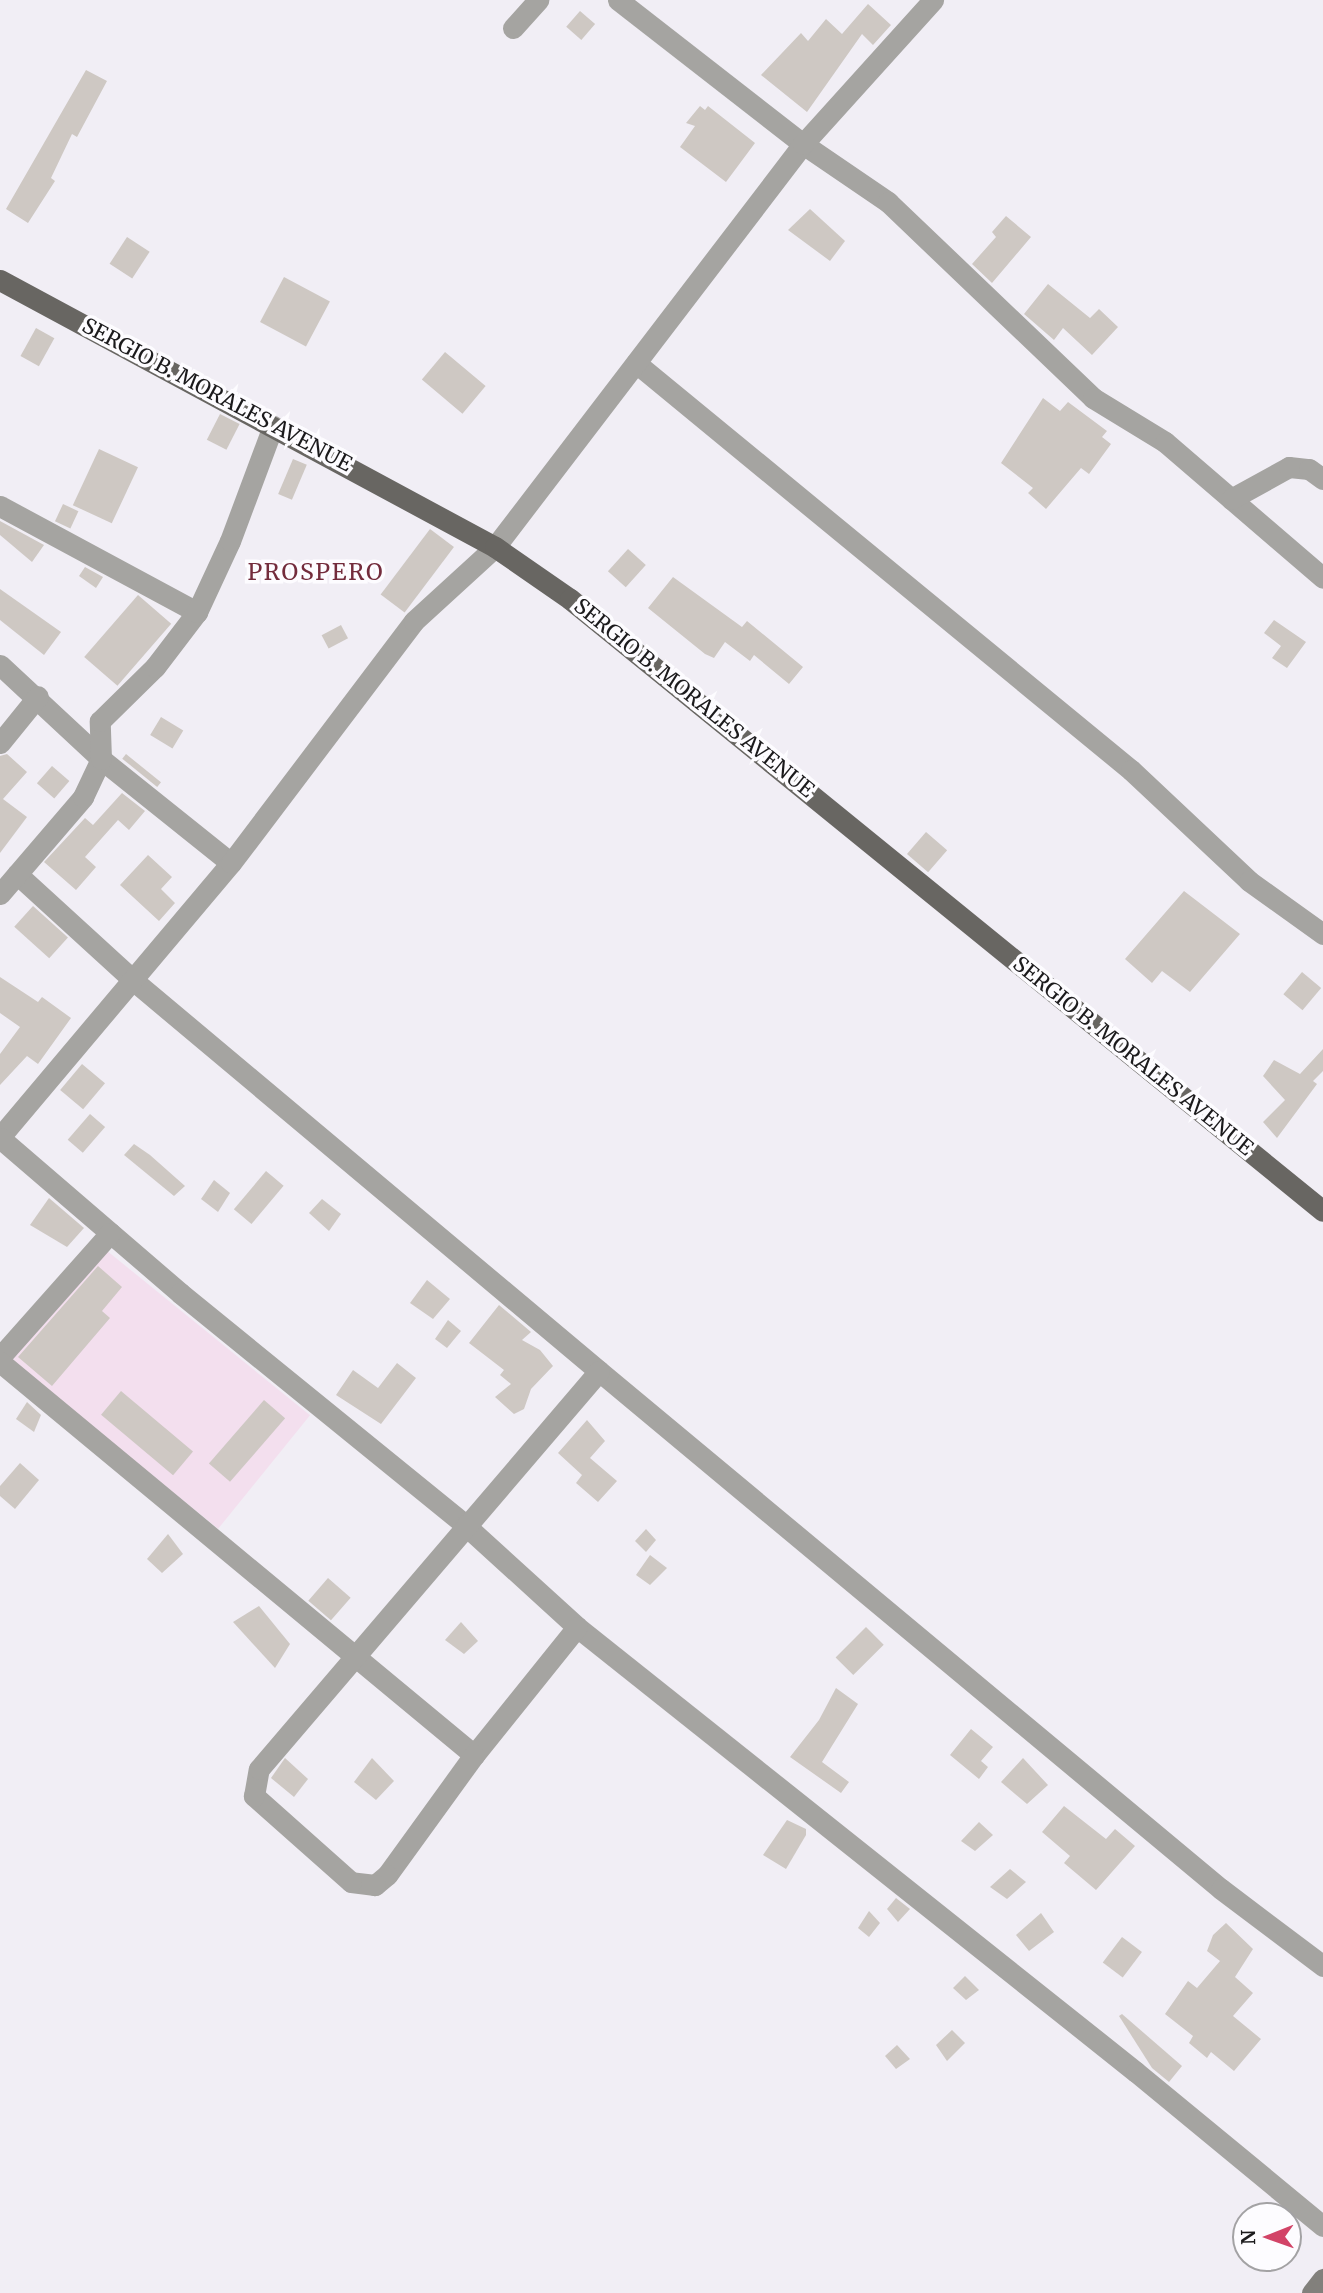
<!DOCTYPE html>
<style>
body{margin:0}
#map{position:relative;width:1323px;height:2293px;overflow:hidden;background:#f1eef5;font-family:Merriweather,serif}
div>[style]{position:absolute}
.education>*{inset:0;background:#f3dfee;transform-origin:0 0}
.building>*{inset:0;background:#cec8c3;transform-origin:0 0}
.street>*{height:21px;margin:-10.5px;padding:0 10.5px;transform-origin:10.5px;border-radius:10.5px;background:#a5a4a1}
.secondary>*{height:21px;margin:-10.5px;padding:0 10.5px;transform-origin:10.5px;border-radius:10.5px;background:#82807c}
.primary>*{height:21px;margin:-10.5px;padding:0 10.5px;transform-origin:10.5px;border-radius:10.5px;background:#686662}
span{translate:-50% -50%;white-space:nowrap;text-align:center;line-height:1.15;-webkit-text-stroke:7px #fdfcff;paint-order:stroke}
.street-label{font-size:21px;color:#1b1a1c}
.neighbourhood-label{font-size:23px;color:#732c3c;letter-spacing:2px}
.north{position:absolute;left:1232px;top:2202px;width:70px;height:70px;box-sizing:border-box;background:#fdfcff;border:2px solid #a3a2a4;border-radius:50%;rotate:269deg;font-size:19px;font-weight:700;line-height:28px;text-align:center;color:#1b1a1c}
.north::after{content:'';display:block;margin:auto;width:24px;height:32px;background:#d24367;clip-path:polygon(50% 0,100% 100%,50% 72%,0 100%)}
</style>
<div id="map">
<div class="education">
<i style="left:101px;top:1246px;width:269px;height:146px;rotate:39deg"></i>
</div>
<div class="building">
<i style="clip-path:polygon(868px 4px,891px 25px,873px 45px,862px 34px,807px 112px,761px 75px,801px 33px,808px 41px,826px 19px,842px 34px)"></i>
<i style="left:580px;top:11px;width:20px;height:21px;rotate:41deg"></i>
<i style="clip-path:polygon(86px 70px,107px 81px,77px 137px,72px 134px,51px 178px,55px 181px,28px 223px,6px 209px)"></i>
<i style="clip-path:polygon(700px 106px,705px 110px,708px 106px,755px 143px,726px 182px,680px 147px,695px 126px,686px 123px)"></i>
<i style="clip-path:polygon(810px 209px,845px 241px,830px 261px,788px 230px)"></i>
<i style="clip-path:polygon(1006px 216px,1031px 237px,992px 283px,972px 264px,996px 237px,992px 232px)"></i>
<i style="left:127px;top:237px;width:27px;height:32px;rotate:33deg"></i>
<i style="left:284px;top:277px;width:52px;height:51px;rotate:28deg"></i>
<i style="clip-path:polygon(1048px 284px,1090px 318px,1099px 309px,1118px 327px,1092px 355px,1063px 328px,1054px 340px,1024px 314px)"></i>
<i style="left:36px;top:328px;width:21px;height:32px;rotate:29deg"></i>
<i style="left:445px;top:352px;width:53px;height:36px;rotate:40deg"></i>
<i style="clip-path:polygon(1043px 398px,1060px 411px,1068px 402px,1107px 431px,1102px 437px,1111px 444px,1089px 474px,1081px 468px,1046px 509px,1028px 493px,1033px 488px,1001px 463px)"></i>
<i style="left:220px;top:414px;width:22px;height:29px;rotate:27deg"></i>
<i style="left:99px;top:449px;width:43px;height:62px;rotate:25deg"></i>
<i style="left:293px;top:459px;width:15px;height:38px;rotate:23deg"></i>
<i style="left:63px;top:504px;width:17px;height:19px;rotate:25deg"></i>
<i style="clip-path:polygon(0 521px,44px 545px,32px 562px,0 535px)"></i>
<i style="left:430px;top:529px;width:30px;height:82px;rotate:37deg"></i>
<i style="left:628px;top:549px;width:24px;height:30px;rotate:42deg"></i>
<i style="clip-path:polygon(85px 567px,103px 577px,96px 588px,79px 576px)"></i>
<i style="clip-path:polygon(673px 577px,742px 627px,747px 621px,803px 667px,789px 684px,754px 655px,750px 661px,725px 642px,714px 658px,705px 654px,648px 608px)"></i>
<i style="clip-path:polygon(0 589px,61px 632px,44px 655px,0 620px)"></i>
<i style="left:138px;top:595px;width:44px;height:82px;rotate:41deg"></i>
<i style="clip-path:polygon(1274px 620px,1306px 642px,1287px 668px,1272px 658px,1281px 646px,1264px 633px)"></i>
<i style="left:341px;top:625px;width:15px;height:22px;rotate:62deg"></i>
<i style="left:161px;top:717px;width:26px;height:21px;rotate:31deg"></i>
<i style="clip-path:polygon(7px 754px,27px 772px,3px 799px,27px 817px,0 853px,0 756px)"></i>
<i style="left:126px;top:754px;width:45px;height:6px;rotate:39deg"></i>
<i style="left:52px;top:766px;width:23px;height:23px;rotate:41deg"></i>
<i style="clip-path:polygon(122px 793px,145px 811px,129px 830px,118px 820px,85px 857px,96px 867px,76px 890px,44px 862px,85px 818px,93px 825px)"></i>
<i style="left:926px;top:832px;width:28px;height:29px;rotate:41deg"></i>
<i style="clip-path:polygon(148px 855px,172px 877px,161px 889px,175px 903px,159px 921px,120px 885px)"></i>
<i style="clip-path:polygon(1184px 891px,1240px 934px,1190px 992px,1162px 971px,1152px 983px,1125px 959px)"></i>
<i style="left:33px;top:906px;width:47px;height:28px;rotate:42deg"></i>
<i style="left:1302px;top:972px;width:25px;height:29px;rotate:40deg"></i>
<i style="clip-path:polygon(0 977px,38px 1002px,42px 997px,71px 1018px,38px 1064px,27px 1056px,0 1085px,0 1054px,20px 1027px,0 1013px)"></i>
<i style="clip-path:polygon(1323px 1049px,1323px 1071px,1313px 1081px,1317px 1084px,1277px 1138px,1263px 1122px,1285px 1100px,1263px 1076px,1274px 1060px,1300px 1074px)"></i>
<i style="left:82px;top:1064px;width:30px;height:34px;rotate:40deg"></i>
<i style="left:90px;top:1114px;width:20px;height:34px;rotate:41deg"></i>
<i style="clip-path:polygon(134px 1144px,150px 1155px,185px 1186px,174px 1196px,124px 1155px)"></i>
<i style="left:266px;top:1171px;width:23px;height:50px;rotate:40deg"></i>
<i style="clip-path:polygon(214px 1180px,230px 1193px,218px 1212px,201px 1199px)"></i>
<i style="clip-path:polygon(49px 1198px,84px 1228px,67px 1247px,30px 1225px)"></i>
<i style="clip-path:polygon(322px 1199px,341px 1214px,329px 1231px,309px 1213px)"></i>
<i style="clip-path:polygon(98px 1266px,122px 1287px,102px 1311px,110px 1318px,52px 1386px,18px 1357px)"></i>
<i style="clip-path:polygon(427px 1280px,450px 1299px,433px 1319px,410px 1303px)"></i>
<i style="clip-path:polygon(499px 1305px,531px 1332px,522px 1340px,540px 1350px,553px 1366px,531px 1389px,524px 1409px,514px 1414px,495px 1397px,511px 1384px,500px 1375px,504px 1370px,469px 1343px)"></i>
<i style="clip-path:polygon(448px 1320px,461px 1331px,447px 1348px,435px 1339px)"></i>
<i style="clip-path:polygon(397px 1363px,416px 1378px,381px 1424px,336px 1395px,353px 1370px,378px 1388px)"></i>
<i style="left:121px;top:1391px;width:94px;height:31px;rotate:40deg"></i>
<i style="left:264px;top:1400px;width:28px;height:84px;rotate:41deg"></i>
<i style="clip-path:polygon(27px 1402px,41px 1415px,34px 1432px,16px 1419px)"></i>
<i style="clip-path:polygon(587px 1420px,605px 1441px,590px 1458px,617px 1481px,598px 1502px,576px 1483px,582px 1475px,558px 1453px)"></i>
<i style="clip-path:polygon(20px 1463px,39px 1480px,15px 1509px,0 1496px,0 1486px)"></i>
<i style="clip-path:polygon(646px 1529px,656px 1540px,646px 1552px,635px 1541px)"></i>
<i style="clip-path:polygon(168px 1534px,183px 1554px,162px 1573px,147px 1559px)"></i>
<i style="clip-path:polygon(650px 1555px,667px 1568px,650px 1585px,636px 1575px)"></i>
<i style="left:328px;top:1578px;width:30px;height:30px;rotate:41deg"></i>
<i style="clip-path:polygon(259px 1606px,290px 1644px,275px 1668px,233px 1622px)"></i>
<i style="clip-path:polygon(461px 1622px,478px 1641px,464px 1654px,445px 1640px)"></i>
<i style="left:866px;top:1627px;width:25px;height:43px;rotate:45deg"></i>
<i style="clip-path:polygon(836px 1688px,858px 1704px,822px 1762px,849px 1782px,841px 1793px,790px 1757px,819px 1720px)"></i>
<i style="clip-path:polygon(971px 1729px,993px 1747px,981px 1761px,988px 1767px,979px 1779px,950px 1755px)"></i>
<i style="clip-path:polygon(285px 1758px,308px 1779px,294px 1797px,271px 1778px)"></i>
<i style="clip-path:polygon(372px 1758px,394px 1781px,376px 1800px,354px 1782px)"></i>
<i style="clip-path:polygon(1023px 1758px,1048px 1785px,1027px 1804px,1001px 1782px)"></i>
<i style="clip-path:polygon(1064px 1806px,1106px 1839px,1115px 1829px,1135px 1846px,1096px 1890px,1064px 1863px,1070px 1856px,1042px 1832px)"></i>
<i style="clip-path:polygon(787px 1820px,806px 1829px,806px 1835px,786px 1869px,763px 1855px)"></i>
<i style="clip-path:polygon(979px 1822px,993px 1835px,975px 1851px,961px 1841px)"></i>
<i style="clip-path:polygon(1010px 1869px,1026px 1882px,1007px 1899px,990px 1887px)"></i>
<i style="clip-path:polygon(896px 1898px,910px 1909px,898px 1922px,887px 1909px)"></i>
<i style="clip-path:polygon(869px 1911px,880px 1923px,869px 1937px,858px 1928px)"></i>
<i style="clip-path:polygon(1041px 1913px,1054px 1932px,1029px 1951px,1016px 1935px)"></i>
<i style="clip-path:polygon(1226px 1923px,1253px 1949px,1235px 1977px,1253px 1993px,1233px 2016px,1261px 2039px,1234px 2071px,1211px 2052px,1207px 2058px,1189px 2043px,1193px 2036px,1165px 2014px,1188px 1981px,1197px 1988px,1220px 1961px,1207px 1951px,1213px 1935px)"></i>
<i style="left:1122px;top:1937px;width:25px;height:32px;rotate:37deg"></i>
<i style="clip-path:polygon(965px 1976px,979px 1990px,966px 2000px,953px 1988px)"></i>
<i style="clip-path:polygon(1122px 2014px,1182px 2066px,1169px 2082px,1152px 2068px,1119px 2016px)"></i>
<i style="clip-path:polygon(952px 2030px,965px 2043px,947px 2061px,936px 2045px)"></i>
<i style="clip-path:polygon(897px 2045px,910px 2059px,896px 2069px,885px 2056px)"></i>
</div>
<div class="street">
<i style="left:618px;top:0;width:234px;rotate:37.9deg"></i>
<i style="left:803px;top:144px;width:103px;rotate:34.3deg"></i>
<i style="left:888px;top:202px;width:284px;rotate:43.7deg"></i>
<i style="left:1093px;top:398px;width:84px;rotate:31.4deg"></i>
<i style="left:1165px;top:442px;width:208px;rotate:40.7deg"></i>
<i style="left:513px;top:28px;width:38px;rotate:-48deg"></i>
<i style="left:636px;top:363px;width:641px;rotate:39.43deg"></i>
<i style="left:1131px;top:770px;width:162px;rotate:43.2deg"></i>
<i style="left:1249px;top:881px;width:91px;rotate:35.6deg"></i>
<i style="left:1231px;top:499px;width:66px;rotate:-28.9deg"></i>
<i style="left:1289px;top:467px;width:20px;rotate:6deg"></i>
<i style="left:1309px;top:469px;width:17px;rotate:36deg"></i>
<i style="left:0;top:506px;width:224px;rotate:28.3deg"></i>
<i style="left:0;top:665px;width:138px;rotate:42.9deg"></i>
<i style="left:101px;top:759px;width:166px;rotate:38.7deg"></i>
<i style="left:0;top:743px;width:60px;rotate:-51deg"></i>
<i style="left:17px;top:874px;width:159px;rotate:42.4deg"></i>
<i style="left:134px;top:981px;width:607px;rotate:39.99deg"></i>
<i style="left:599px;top:1371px;width:809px;rotate:39.79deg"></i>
<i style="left:1221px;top:1889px;width:128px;rotate:37deg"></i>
<i style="left:0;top:894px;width:128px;rotate:-49.4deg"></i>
<i style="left:83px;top:797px;width:42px;rotate:-64.7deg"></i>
<i style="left:101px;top:759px;width:38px;rotate:-92deg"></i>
<i style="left:100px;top:721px;width:77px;rotate:-44.5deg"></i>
<i style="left:155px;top:667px;width:69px;rotate:-52.6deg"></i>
<i style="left:197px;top:612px;width:78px;rotate:-65.1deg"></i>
<i style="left:230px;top:541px;width:123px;rotate:-69.5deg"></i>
<i style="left:0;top:1137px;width:358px;rotate:-49.9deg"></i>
<i style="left:231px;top:863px;width:303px;rotate:-52.9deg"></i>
<i style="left:414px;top:621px;width:110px;rotate:-42.4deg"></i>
<i style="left:495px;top:547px;width:507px;rotate:-52.61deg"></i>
<i style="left:803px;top:144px;width:194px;rotate:-47.9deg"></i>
<i style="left:0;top:1138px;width:238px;rotate:40.7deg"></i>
<i style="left:180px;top:1293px;width:367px;rotate:39.1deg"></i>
<i style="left:465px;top:1525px;width:151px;rotate:42.3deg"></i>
<i style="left:577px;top:1627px;width:714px;rotate:38.52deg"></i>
<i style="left:1136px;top:2072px;width:242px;rotate:39.5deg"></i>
<i style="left:0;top:1357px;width:166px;rotate:-48.4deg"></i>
<i style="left:0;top:1362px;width:616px;rotate:39.66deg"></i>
<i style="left:577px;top:1627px;width:164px;rotate:128.8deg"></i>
<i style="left:474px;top:1755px;width:148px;rotate:125.9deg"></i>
<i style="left:387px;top:1875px;width:16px;rotate:140deg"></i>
<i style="left:375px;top:1885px;width:24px;rotate:-173deg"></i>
<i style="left:351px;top:1882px;width:130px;rotate:-138.4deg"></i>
<i style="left:254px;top:1796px;width:27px;rotate:-80deg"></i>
<i style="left:259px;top:1769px;width:523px;rotate:-49.49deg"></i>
</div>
<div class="secondary">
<i style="left:1312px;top:2293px;width:18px;rotate:-52deg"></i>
</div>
<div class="primary">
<i style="left:0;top:280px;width:562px;rotate:28.34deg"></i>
<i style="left:495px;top:547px;width:91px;rotate:34.7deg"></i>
<i style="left:570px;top:599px;width:970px;rotate:39.1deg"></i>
</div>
<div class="street-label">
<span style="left:217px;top:395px;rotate:28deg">SERGIO B. MORALES AVENUE</span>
<span style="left:694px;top:698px;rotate:39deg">SERGIO B. MORALES AVENUE</span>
<span style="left:1133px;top:1056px;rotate:39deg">SERGIO B. MORALES AVENUE</span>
</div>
<div class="neighbourhood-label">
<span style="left:316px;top:572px">PROSPERO</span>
</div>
<div class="north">N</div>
</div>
